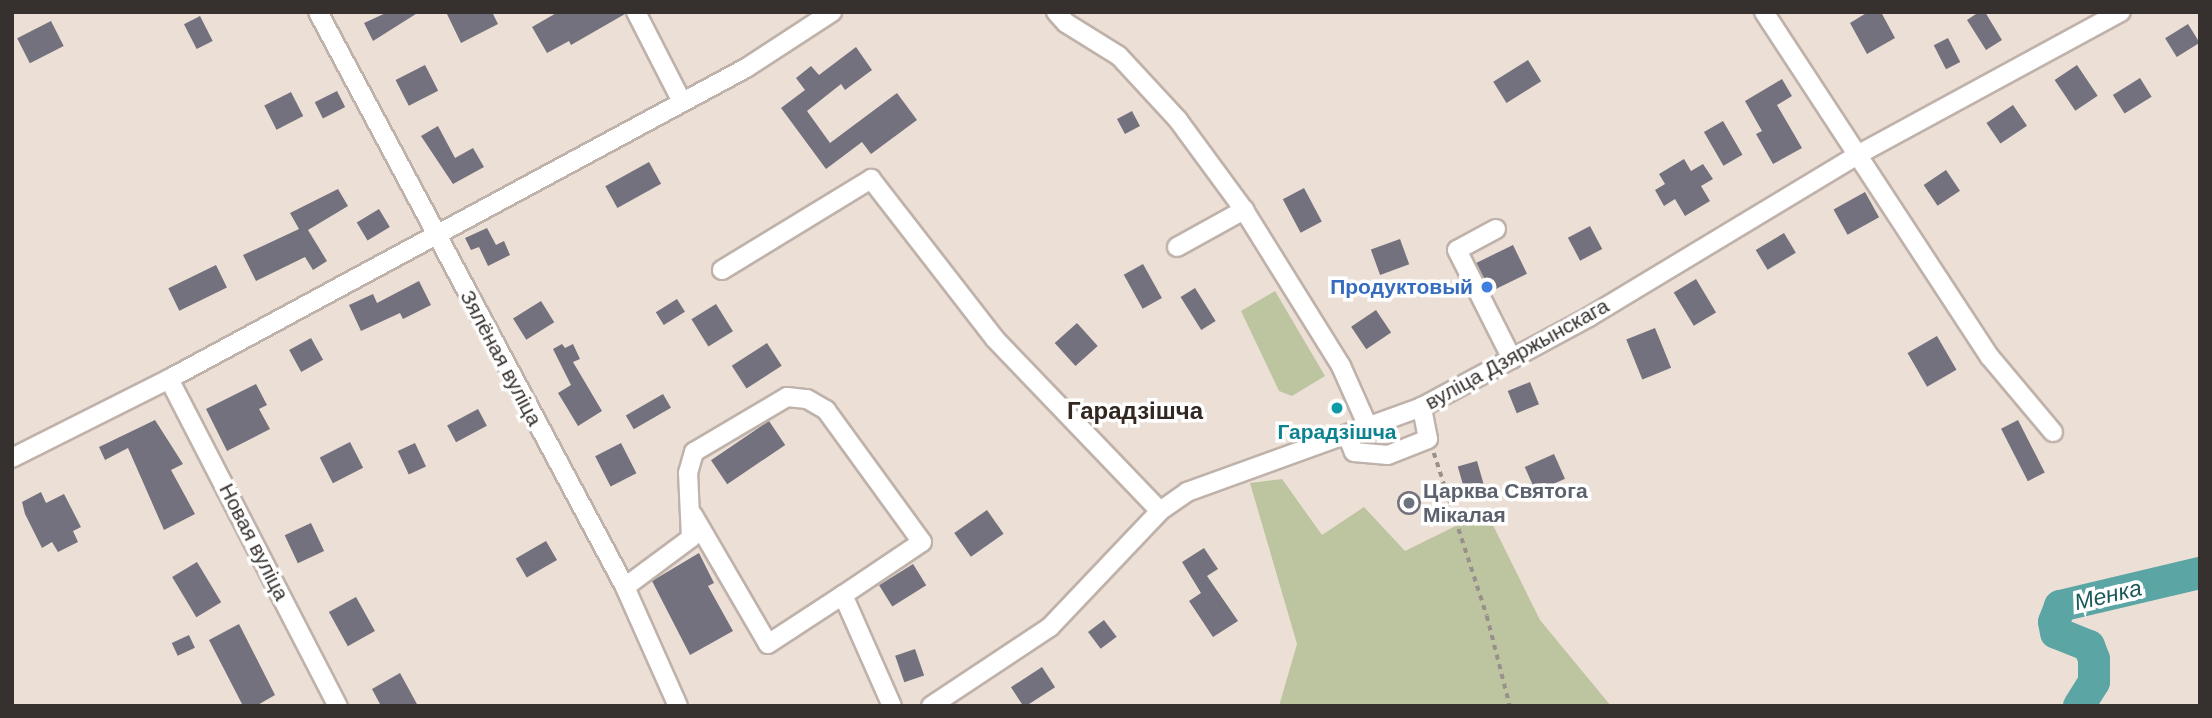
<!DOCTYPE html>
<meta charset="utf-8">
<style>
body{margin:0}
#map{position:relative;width:2212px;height:718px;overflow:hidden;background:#ecdfd6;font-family:Arial,sans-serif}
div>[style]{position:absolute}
.green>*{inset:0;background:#bcc5a0}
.river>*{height:32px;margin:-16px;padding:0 16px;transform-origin:16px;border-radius:16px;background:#5ca5a5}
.building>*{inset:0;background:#73717d;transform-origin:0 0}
.round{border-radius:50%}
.path>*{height:3.5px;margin-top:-1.75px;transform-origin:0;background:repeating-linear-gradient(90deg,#99908a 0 5px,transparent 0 10px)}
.roads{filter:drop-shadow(2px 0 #bfb2aa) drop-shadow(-2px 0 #bfb2aa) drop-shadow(0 2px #bfb2aa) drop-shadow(0 -2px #bfb2aa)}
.minor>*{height:18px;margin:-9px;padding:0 9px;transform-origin:9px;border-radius:9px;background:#fff}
.dots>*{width:19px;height:19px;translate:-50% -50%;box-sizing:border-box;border:4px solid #fff;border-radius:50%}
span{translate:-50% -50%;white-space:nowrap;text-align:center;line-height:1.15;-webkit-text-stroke:7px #fff;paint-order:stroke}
.shop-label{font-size:21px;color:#366cbe;font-weight:700}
.right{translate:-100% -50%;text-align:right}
.street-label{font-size:21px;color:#36312e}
.culture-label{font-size:21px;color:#0d838f;font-weight:700}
.worship-label{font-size:21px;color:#5b616d;font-weight:700}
.left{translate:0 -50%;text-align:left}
.water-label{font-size:23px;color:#1b5959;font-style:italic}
.quarter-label{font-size:24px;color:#322721;font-weight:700}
.frame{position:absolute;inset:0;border:14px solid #36312e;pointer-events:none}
</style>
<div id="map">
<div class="green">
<i style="clip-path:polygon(1275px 291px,1325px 376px,1292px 396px,1279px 391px,1241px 311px)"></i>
<i style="clip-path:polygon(1282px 479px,1322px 535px,1364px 507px,1405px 551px,1486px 511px,1540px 620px,1611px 706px,1279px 706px,1297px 644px,1250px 483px)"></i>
</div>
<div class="river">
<i style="left:2079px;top:706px;width:28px;rotate:-58deg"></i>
<i style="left:2094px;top:682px;width:23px;rotate:-90deg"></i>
<i style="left:2094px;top:659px;width:14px;rotate:-111deg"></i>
<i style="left:2089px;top:646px;width:35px;rotate:-158deg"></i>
<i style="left:2056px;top:633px;width:11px;rotate:-100deg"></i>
<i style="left:2054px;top:622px;width:17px;rotate:-69deg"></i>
<i style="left:2060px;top:606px;width:144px;rotate:-13.3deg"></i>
</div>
<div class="building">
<i style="clip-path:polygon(388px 12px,419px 12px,373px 41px,364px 23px)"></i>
<i style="clip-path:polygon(446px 12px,492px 12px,498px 24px,461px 43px)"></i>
<i style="clip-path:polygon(558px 12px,625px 12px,625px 14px,571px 45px,569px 41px,547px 53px,532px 27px)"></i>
<i style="clip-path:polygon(1868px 12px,1881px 12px,1895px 38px,1867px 54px,1850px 23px)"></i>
<i style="clip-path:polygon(1979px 12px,1985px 12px,2002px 40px,1986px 50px,1967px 20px)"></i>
<i style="left:200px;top:16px;width:28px;height:18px;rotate:63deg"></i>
<i style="left:51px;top:21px;width:28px;height:38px;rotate:63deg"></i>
<i style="left:2188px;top:24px;width:22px;height:27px;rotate:58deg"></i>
<i style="left:1948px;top:38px;width:27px;height:16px;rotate:63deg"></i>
<i style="clip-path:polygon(856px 47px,872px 70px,845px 90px,841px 84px,807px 111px,830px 143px,897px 93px,917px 120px,871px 154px,862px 142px,826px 169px,781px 108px,805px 90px,796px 78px,811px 66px,819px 75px)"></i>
<i style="left:1528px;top:60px;width:25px;height:41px;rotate:58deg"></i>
<i style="left:425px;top:65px;width:29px;height:33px;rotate:63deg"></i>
<i style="left:2077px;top:65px;width:37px;height:27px;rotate:56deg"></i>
<i style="left:2140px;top:78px;width:22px;height:32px;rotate:58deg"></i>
<i style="clip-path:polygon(1782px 79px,1792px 96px,1777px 105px,1802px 148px,1773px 164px,1756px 134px,1762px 131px,1745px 101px)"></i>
<i style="left:337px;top:91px;width:18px;height:25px;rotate:63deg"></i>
<i style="left:291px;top:92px;width:27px;height:30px;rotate:63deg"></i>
<i style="left:2013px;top:105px;width:25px;height:32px;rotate:56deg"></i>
<i style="left:1132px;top:111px;width:17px;height:17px;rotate:62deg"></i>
<i style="left:1723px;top:121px;width:39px;height:22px;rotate:60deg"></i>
<i style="clip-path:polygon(438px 126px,455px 158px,473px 148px,484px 167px,453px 184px,421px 136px)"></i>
<i style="clip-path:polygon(1684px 159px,1691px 171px,1703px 164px,1713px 179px,1701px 186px,1710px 201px,1685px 216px,1675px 199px,1664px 206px,1655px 190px,1665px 184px,1659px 174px)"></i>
<i style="left:649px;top:162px;width:25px;height:50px;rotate:61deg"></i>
<i style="left:1946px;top:170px;width:25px;height:27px;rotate:56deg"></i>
<i style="left:1304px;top:188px;width:38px;height:24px;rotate:62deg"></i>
<i style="clip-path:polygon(338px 189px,348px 206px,308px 230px,327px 261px,313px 270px,305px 257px,256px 281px,243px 255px,299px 229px,290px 213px)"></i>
<i style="left:1865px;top:192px;width:29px;height:36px;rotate:61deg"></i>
<i style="left:379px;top:209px;width:21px;height:26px;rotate:59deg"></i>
<i style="left:1590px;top:226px;width:26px;height:25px;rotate:62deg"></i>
<i style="clip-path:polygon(487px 228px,496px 245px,504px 241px,510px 255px,488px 266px,479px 247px,471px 250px,465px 238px)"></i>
<i style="left:1784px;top:233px;width:23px;height:33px;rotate:59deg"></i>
<i style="left:1400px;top:239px;width:27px;height:31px;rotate:70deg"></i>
<i style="left:1513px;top:245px;width:32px;height:41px;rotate:64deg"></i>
<i style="left:1143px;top:264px;width:39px;height:22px;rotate:61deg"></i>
<i style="left:216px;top:265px;width:25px;height:53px;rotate:64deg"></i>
<i style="left:1696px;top:279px;width:39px;height:26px;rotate:59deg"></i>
<i style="clip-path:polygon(419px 281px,431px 305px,403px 319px,400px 313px,361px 331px,349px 305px,373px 294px,377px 303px)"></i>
<i style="left:1195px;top:288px;width:39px;height:17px;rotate:58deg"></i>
<i style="left:677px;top:299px;width:15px;height:25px;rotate:58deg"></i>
<i style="left:541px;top:301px;width:25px;height:33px;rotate:58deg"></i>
<i style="left:716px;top:304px;width:32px;height:29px;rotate:58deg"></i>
<i style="left:1376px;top:310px;width:27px;height:30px;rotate:56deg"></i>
<i style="left:1077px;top:323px;width:31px;height:30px;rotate:48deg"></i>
<i style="left:1655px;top:328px;width:43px;height:31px;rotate:68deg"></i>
<i style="left:1937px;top:336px;width:39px;height:34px;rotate:60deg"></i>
<i style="left:311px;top:338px;width:25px;height:25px;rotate:61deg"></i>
<i style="left:767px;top:343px;width:27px;height:42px;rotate:57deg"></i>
<i style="clip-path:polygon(562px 344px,565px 348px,573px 344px,580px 359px,573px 362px,602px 411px,578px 426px,558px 393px,571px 385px,553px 349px)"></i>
<i style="left:1530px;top:382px;width:24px;height:24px;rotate:68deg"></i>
<i style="clip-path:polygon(256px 384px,267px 405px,259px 409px,270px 429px,227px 451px,206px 409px)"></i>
<i style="left:663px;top:394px;width:16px;height:43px;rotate:60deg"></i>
<i style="left:478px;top:409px;width:19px;height:35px;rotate:62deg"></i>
<i style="clip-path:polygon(155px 420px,183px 464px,171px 470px,195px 514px,164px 530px,128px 448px,105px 460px,99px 447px)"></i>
<i style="left:2018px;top:420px;width:59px;height:19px;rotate:63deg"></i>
<i style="left:769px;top:421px;width:29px;height:70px;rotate:56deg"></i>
<i style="left:350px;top:442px;width:29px;height:34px;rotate:63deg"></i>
<i style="left:415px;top:443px;width:26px;height:19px;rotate:65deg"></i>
<i style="left:621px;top:443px;width:34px;height:29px;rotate:63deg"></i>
<i style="left:1554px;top:454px;width:27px;height:32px;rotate:66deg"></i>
<i style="left:1477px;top:461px;width:32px;height:20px;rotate:74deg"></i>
<i class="round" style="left:1397px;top:491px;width:24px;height:24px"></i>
<i style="clip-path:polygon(41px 492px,46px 503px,64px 494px,81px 527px,73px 531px,78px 542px,58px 552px,52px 542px,42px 548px,25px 514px,22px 502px)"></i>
<i style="left:987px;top:510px;width:29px;height:40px;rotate:55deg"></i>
<i style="left:311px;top:523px;width:31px;height:29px;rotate:65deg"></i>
<i style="left:546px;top:541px;width:22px;height:35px;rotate:60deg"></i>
<i style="clip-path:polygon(1204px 548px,1218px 569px,1207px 576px,1238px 621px,1213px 637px,1189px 601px,1201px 593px,1182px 562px)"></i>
<i style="clip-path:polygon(699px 553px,714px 583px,708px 586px,733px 631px,690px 655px,652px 581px)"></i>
<i style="left:197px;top:562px;width:47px;height:29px;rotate:59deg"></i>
<i style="left:913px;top:564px;width:25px;height:40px;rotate:58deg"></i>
<i style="left:356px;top:597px;width:39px;height:31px;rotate:61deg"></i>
<i style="left:1104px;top:620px;width:21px;height:20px;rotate:53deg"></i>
<i style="clip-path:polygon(239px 624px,275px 695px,256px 706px,243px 706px,209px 640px)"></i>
<i style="left:189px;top:635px;width:14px;height:19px;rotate:65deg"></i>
<i style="left:915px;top:649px;width:28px;height:21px;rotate:71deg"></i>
<i style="left:1042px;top:667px;width:24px;height:37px;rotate:57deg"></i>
<i style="clip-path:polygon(400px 673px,418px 706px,381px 706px,372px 689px)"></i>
</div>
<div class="path">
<i style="left:1434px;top:453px;width:171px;rotate:72deg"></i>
<i style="left:1487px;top:616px;width:93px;rotate:75.7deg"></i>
</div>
<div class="roads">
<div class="minor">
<i style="left:318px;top:12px;width:652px;rotate:61.9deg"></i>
<i style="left:625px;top:587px;width:130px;rotate:66deg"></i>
<i style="left:636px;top:12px;width:101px;rotate:62.9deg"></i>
<i style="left:1056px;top:12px;width:15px;rotate:48deg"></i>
<i style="left:1066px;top:23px;width:62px;rotate:31.9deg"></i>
<i style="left:1119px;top:56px;width:87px;rotate:47.3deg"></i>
<i style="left:1178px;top:120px;width:112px;rotate:53.7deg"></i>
<i style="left:1244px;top:210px;width:184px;rotate:58.1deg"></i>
<i style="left:1341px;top:366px;width:69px;rotate:66deg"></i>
<i style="left:1764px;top:12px;width:412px;rotate:56.8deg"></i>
<i style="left:1990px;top:357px;width:98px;rotate:50deg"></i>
<i style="left:1496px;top:229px;width:44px;rotate:151.7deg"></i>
<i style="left:1457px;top:250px;width:122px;rotate:63.2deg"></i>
<i style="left:1177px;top:247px;width:77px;rotate:-28.9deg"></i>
<i style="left:722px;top:270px;width:175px;rotate:-31.4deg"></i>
<i style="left:871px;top:179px;width:202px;rotate:52.2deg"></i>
<i style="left:995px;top:339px;width:238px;rotate:46.2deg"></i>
<i style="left:169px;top:379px;width:368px;rotate:62.7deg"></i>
<i style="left:1347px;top:435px;width:18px;rotate:68deg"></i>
<i style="left:1354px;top:452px;width:34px;rotate:5deg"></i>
<i style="left:1388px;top:455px;width:43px;rotate:-21.8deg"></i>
<i style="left:1428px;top:439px;width:33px;rotate:-101deg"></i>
<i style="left:12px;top:458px;width:176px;rotate:-26.7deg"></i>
<i style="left:169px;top:379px;width:655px;rotate:-28.32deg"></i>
<i style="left:746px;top:68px;width:103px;rotate:-33.1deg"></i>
<i style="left:693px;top:515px;width:149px;rotate:59.8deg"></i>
<i style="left:768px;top:644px;width:90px;rotate:-33.2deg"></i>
<i style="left:625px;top:587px;width:82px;rotate:-36.6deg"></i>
<i style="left:691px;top:538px;width:65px;rotate:-92.6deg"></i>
<i style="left:688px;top:473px;width:22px;rotate:-74deg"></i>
<i style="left:694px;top:452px;width:108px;rotate:-30.6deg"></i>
<i style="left:787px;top:397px;width:20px;rotate:6deg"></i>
<i style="left:807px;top:399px;width:22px;rotate:30deg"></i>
<i style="left:826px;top:410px;width:163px;rotate:54deg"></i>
<i style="left:922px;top:542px;width:95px;rotate:146.1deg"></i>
<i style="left:843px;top:595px;width:121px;rotate:66.2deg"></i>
<i style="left:931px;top:706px;width:143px;rotate:-33.6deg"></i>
<i style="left:1050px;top:627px;width:160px;rotate:-46.5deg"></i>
<i style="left:1160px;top:511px;width:33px;rotate:-35deg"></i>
<i style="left:1187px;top:492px;width:250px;rotate:-19.9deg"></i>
<i style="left:1422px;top:407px;width:190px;rotate:-28.3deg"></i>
<i style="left:1589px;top:317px;width:315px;rotate:-31.1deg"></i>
<i style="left:1859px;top:154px;width:298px;rotate:-28.5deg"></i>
</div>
</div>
<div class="dots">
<i style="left:1487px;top:287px;background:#3f7fe0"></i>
<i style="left:1337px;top:408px;background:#0f9aa8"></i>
<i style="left:1409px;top:503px;background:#6b7280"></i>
</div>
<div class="shop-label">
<span class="right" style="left:1473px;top:287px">Продуктовый</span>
</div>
<div class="street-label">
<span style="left:1517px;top:354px;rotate:-29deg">вуліца Дзяржынскага</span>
<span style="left:501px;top:358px;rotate:62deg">Зялёная вуліца</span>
<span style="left:254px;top:542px;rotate:63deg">Новая вуліца</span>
</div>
<div class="culture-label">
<span style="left:1337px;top:432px">Гарадзішча</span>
</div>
<div class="worship-label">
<span class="left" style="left:1423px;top:503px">Царква Святога<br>Мікалая</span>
</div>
<div class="water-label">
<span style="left:2108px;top:595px;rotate:-13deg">Менка</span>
</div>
<div class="quarter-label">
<span style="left:1135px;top:411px">Гарадзішча</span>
</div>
<div class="frame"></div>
</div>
